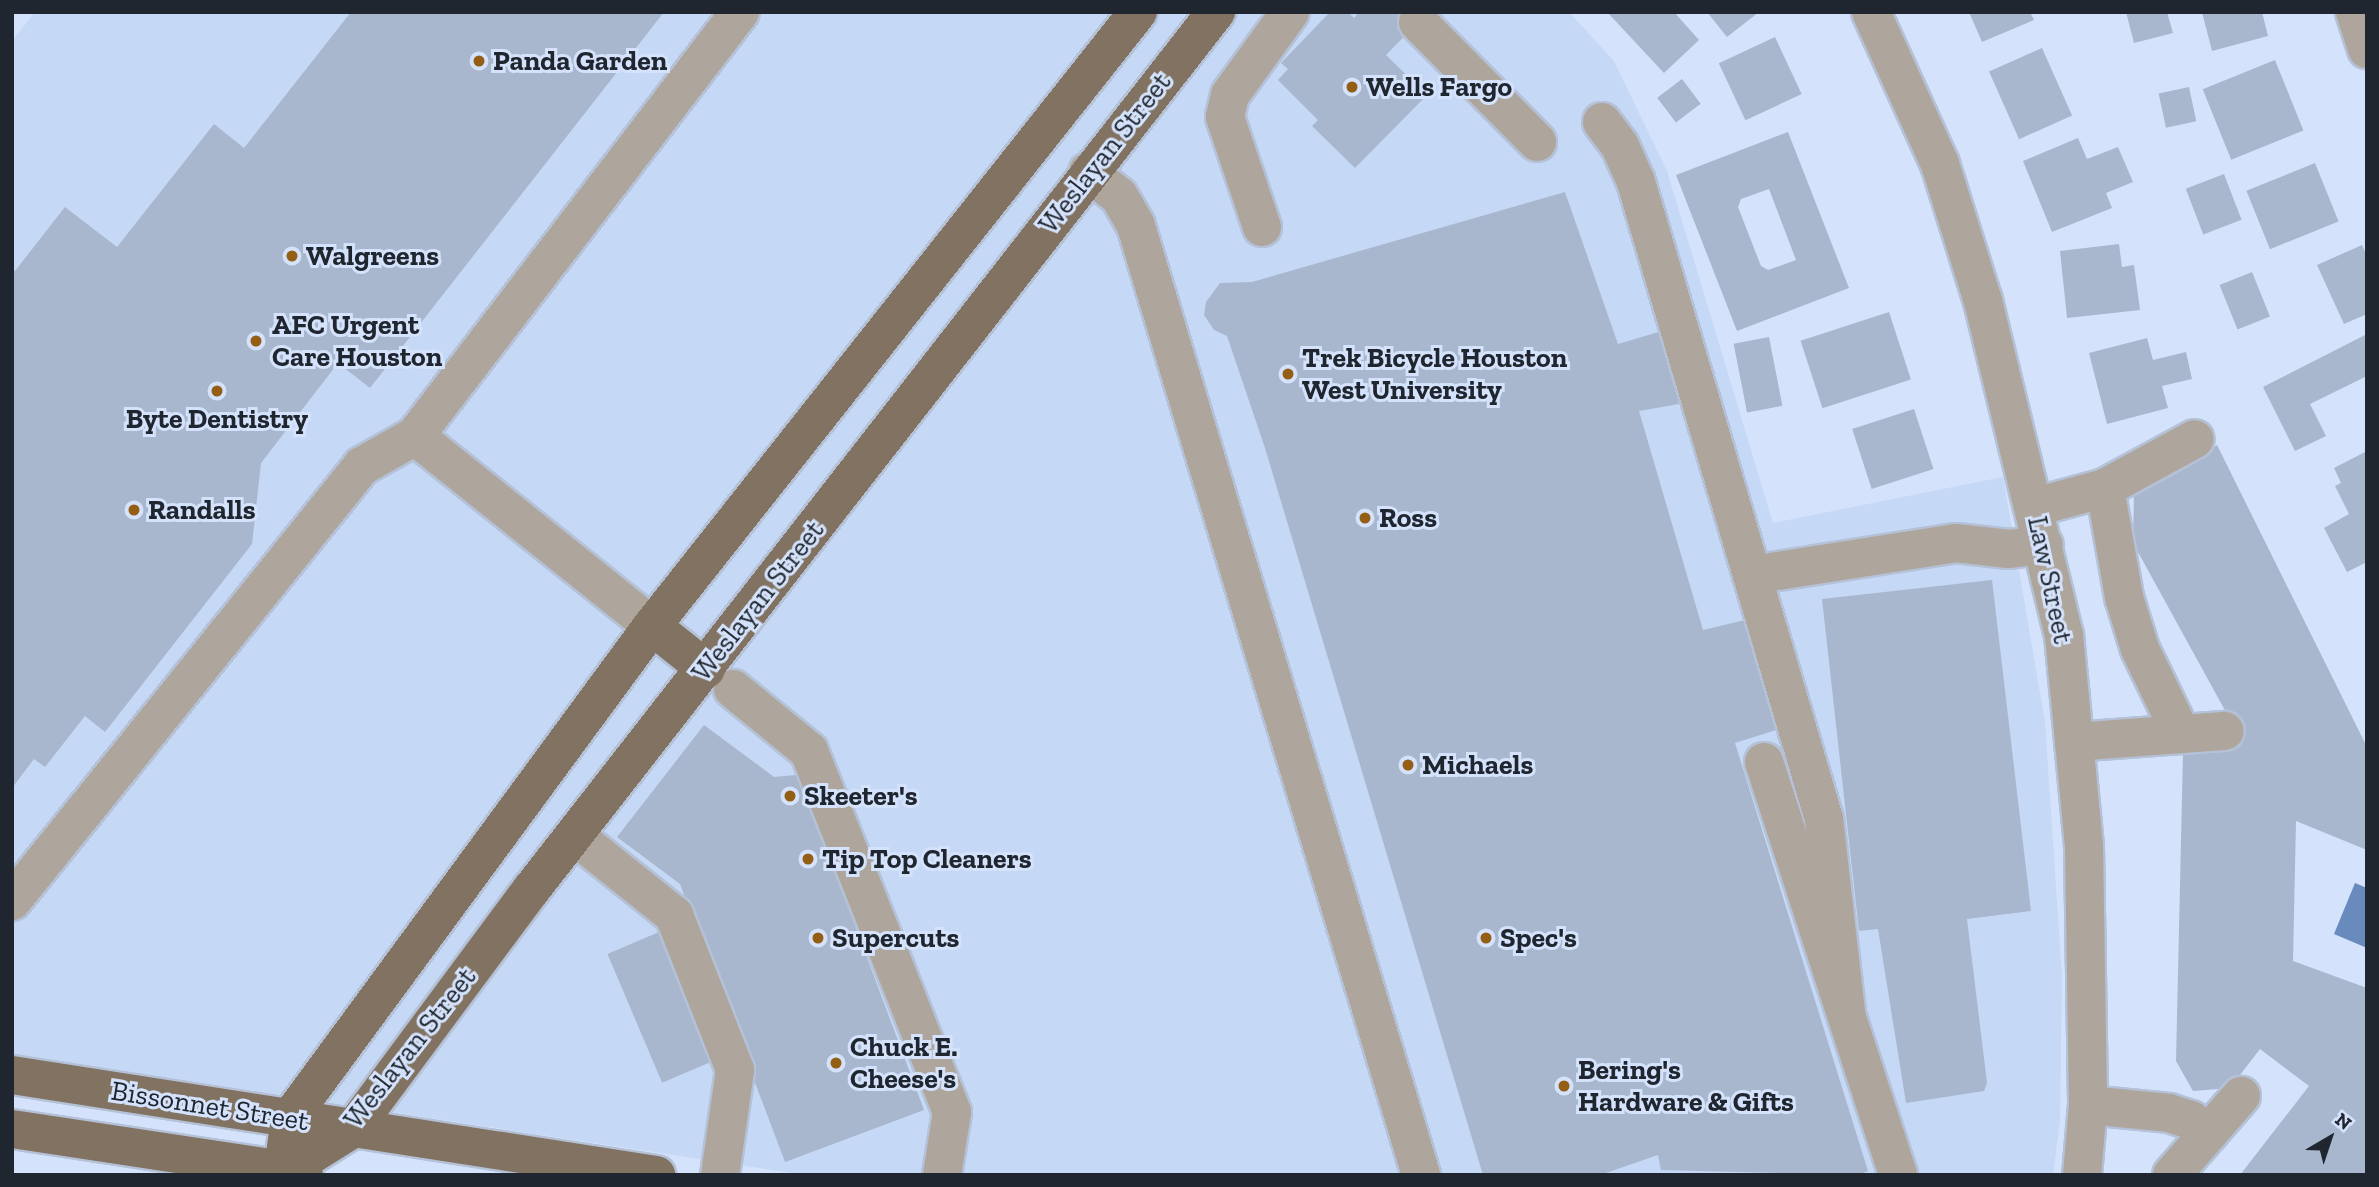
<!DOCTYPE html>
<style>
body{margin:0}
#map{position:relative;width:2379px;height:1187px;overflow:hidden;background:#d4e3fb;font-family:"Zilla Slab",serif}
div>[style]{position:absolute}
.built>*{inset:0;background:#c5d8f5}
.water>*{inset:0;background:#698abd}
.building>*{inset:0;background:#a8b7cd;transform-origin:0 0}
.roads{filter:drop-shadow(2px 0 #b4c1d6) drop-shadow(-2px 0 #b4c1d6) drop-shadow(0 2px #b4c1d6) drop-shadow(0 -2px #b4c1d6)}
.minor>*{height:38px;margin:-19px;padding:0 19px;transform-origin:19px;border-radius:19px;background:#aea59c}
.major>*{height:38px;margin:-19px;padding:0 19px;transform-origin:19px;border-radius:19px;background:#827262}
.dots>*{width:19px;height:19px;translate:-50% -50%;box-sizing:border-box;border:4px solid #d4e3fb;border-radius:50%}
span{translate:-50% -50%;white-space:nowrap;text-align:center;line-height:1.15;-webkit-text-stroke:6px #d4e3fb;paint-order:stroke}
.poi-label{font-size:28px;color:#20262f;font-weight:700}
.left{translate:0 -50%;text-align:left}
.street-label{font-size:28px;color:#20262f}
.frame{position:absolute;inset:0;border:14px solid #20262f;pointer-events:none}
.north{position:absolute;left:2295px;top:1103px;width:70px;height:70px;-webkit-text-stroke:5px #d4e3fb;paint-order:stroke;rotate:39deg;font-size:19px;font-weight:700;line-height:28px;text-align:center;color:#20262f}
.north::after{content:'';display:block;margin:auto;width:24px;height:32px;background:#20262f;clip-path:polygon(50% 0,100% 100%,50% 72%,0 100%)}
</style>
<div id="map">
<div class="built">
<i style="clip-path:polygon(35px 12px,1569px 12px,1614px 61px,1667px 171px,1773px 523px,2003px 477px,2045px 722px,2062px 977px,2060px 1120px,2053px 1175px,805px 1175px,12px 1054px,12px 41px)"></i>
</div>
<div class="water">
<i style="clip-path:polygon(2355px 883px,2367px 888px,2367px 948px,2334px 934px)"></i>
</div>
<div class="building">
<i style="clip-path:polygon(351px 12px,664px 12px,370px 388px,338px 363px,261px 463px,252px 544px,105px 732px,85px 716px,45px 767px,34px 759px,12px 788px,12px 269px,15px 271px,65px 207px,117px 247px,214px 124px,244px 148px)"></i>
<i style="clip-path:polygon(1330px 12px,1348px 12px,1354px 18px,1359px 12px,1428px 12px,1386px 55px,1427px 95px,1355px 168px,1312px 126px,1318px 120px,1278px 80px,1288px 69px,1281px 63px)"></i>
<i style="clip-path:polygon(1607px 12px,1674px 12px,1699px 40px,1664px 73px)"></i>
<i style="clip-path:polygon(1707px 12px,1759px 12px,1727px 37px)"></i>
<i style="clip-path:polygon(1969px 12px,2030px 12px,2034px 20px,1982px 42px)"></i>
<i style="clip-path:polygon(2126px 12px,2167px 12px,2173px 33px,2134px 43px)"></i>
<i style="clip-path:polygon(2202px 12px,2262px 12px,2268px 36px,2212px 51px)"></i>
<i style="left:1775px;top:37px;width:63px;height:62px;rotate:65deg"></i>
<i style="left:2042px;top:48px;width:74px;height:58px;rotate:66deg"></i>
<i style="left:2275px;top:60px;width:76px;height:78px;rotate:68deg"></i>
<i style="left:1682px;top:79px;width:31px;height:31px;rotate:53deg"></i>
<i style="left:2189px;top:87px;width:35px;height:31px;rotate:78deg"></i>
<i style="clip-path:polygon(evenodd,1788px 132px,1849px 288px,1737px 331px,1676px 175px,1788px 132px,1769px 189px,1796px 260px,1768px 270px,1761px 266px,1738px 207px,1741px 199px,1769px 189px)"></i>
<i style="clip-path:polygon(2078px 138px,2087px 159px,2118px 147px,2133px 182px,2106px 193px,2112px 208px,2052px 232px,2023px 161px)"></i>
<i style="left:2315px;top:163px;width:63px;height:74px;rotate:68deg"></i>
<i style="left:2224px;top:174px;width:49px;height:41px;rotate:69deg"></i>
<i style="clip-path:polygon(1565px 192px,1618px 344px,1662px 331px,1679px 404px,1639px 411px,1703px 630px,1745px 620px,1776px 730px,1735px 743px,1868px 1171px,1858px 1175px,1661px 1170px,1658px 1155px,1600px 1175px,1483px 1175px,1265px 448px,1227px 336px,1214px 330px,1204px 315px,1206px 302px,1220px 283px,1252px 282px)"></i>
<i style="clip-path:polygon(2119px 244px,2122px 267px,2134px 265px,2140px 310px,2067px 318px,2060px 251px)"></i>
<i style="clip-path:polygon(2362px 245px,2367px 256px,2367px 314px,2344px 324px,2317px 265px)"></i>
<i style="left:2252px;top:272px;width:48px;height:35px;rotate:68deg"></i>
<i style="left:1889px;top:312px;width:71px;height:93px;rotate:72deg"></i>
<i style="clip-path:polygon(2367px 334px,2367px 376px,2310px 404px,2326px 436px,2295px 451px,2263px 387px)"></i>
<i style="left:1769px;top:337px;width:70px;height:36px;rotate:79deg"></i>
<i style="clip-path:polygon(2147px 338px,2153px 360px,2186px 352px,2192px 379px,2162px 386px,2168px 408px,2107px 424px,2089px 353px)"></i>
<i style="left:1914px;top:409px;width:63px;height:65px;rotate:72deg"></i>
<i style="clip-path:polygon(2217px 445px,2367px 747px,2367px 850px,2296px 821px,2293px 961px,2367px 988px,2367px 1175px,2240px 1175px,2309px 1086px,2260px 1049px,2230px 1088px,2193px 1091px,2176px 1061px,2183px 753px,2225px 751px,2238px 734px,2133px 543px,2134px 490px)"></i>
<i style="clip-path:polygon(2367px 451px,2367px 562px,2347px 572px,2324px 528px,2349px 514px,2335px 486px,2341px 483px,2334px 468px)"></i>
<i style="clip-path:polygon(1992px 580px,2031px 911px,1967px 919px,1987px 1083px,1984px 1091px,1906px 1103px,1878px 929px,1859px 931px,1822px 599px)"></i>
<i style="clip-path:polygon(704px 725px,774px 777px,796px 775px,808px 784px,810px 805px,924px 1110px,785px 1162px,680px 884px,617px 837px)"></i>
<i style="left:659px;top:932px;width:140px;height:56px;rotate:67deg"></i>
</div>
<div class="roads">
<div class="minor">
<i style="left:1871px;top:12px;width:167px;rotate:65.6deg"></i>
<i style="left:1940px;top:164px;width:144px;rotate:72.6deg"></i>
<i style="left:1983px;top:301px;width:344px;rotate:76.4deg"></i>
<i style="left:2064px;top:635px;width:212px;rotate:84.6deg"></i>
<i style="left:2084px;top:846px;width:259px;rotate:89.1deg"></i>
<i style="left:2088px;top:1105px;width:70px;rotate:94.9deg"></i>
<i style="left:2355px;top:12px;width:39px;rotate:72deg"></i>
<i style="left:1418px;top:22px;width:169px;rotate:45.2deg"></i>
<i style="left:1602px;top:122px;width:30px;rotate:53deg"></i>
<i style="left:1620px;top:146px;width:39px;rotate:66deg"></i>
<i style="left:1636px;top:182px;width:664px;rotate:73.56deg"></i>
<i style="left:1824px;top:819px;width:195px;rotate:83.5deg"></i>
<i style="left:1088px;top:172px;width:39px;rotate:38deg"></i>
<i style="left:1119px;top:196px;width:34px;rotate:60deg"></i>
<i style="left:1136px;top:226px;width:991px;rotate:73.28deg"></i>
<i style="left:1262px;top:227px;width:116px;rotate:-108.6deg"></i>
<i style="left:1225px;top:117px;width:23px;rotate:-77deg"></i>
<i style="left:1230px;top:95px;width:102px;rotate:-54.1deg"></i>
<i style="left:415px;top:436px;width:304px;rotate:38.7deg"></i>
<i style="left:2105px;top:488px;width:111px;rotate:80.1deg"></i>
<i style="left:2124px;top:597px;width:54px;rotate:72.9deg"></i>
<i style="left:2140px;top:649px;width:94px;rotate:64.2deg"></i>
<i style="left:2035px;top:507px;width:73px;rotate:-15.2deg"></i>
<i style="left:2105px;top:488px;width:102px;rotate:-28.6deg"></i>
<i style="left:1752px;top:575px;width:206px;rotate:-8.9deg"></i>
<i style="left:1956px;top:543px;width:53px;rotate:6.5deg"></i>
<i style="left:2009px;top:549px;width:35px;rotate:-7deg"></i>
<i style="left:733px;top:689px;width:98px;rotate:39.2deg"></i>
<i style="left:809px;top:751px;width:388px;rotate:68.4deg"></i>
<i style="left:952px;top:1112px;width:64px;rotate:99deg"></i>
<i style="left:2074px;top:742px;width:151px;rotate:-4.2deg"></i>
<i style="left:1764px;top:762px;width:434px;rotate:72deg"></i>
<i style="left:575px;top:836px;width:127px;rotate:38.6deg"></i>
<i style="left:674px;top:915px;width:167px;rotate:68.5deg"></i>
<i style="left:735px;top:1070px;width:106px;rotate:98.1deg"></i>
<i style="left:12px;top:901px;width:558px;rotate:-51.18deg"></i>
<i style="left:362px;top:466px;width:61px;rotate:-29.5deg"></i>
<i style="left:415px;top:436px;width:534px;rotate:-52.53deg"></i>
<i style="left:2088px;top:1105px;width:81px;rotate:5.6deg"></i>
<i style="left:2169px;top:1113px;width:23px;rotate:18deg"></i>
<i style="left:2191px;top:1120px;width:22px;rotate:36deg"></i>
<i style="left:2172px;top:1175px;width:105px;rotate:-48.9deg"></i>
</div>
<div class="major">
<i style="left:652px;top:626px;width:69px;rotate:38.5deg"></i>
<i style="left:12px;top:1075px;width:652px;rotate:8.83deg"></i>
<i style="left:12px;top:1129px;width:295px;rotate:8.6deg"></i>
<i style="left:283px;top:1169px;width:51px;rotate:-82.2deg"></i>
<i style="left:290px;top:1118px;width:611px;rotate:-53.66deg"></i>
<i style="left:652px;top:626px;width:783px;rotate:-51.64deg"></i>
<i style="left:279px;top:1175px;width:89px;rotate:-32.1deg"></i>
<i style="left:354px;top:1128px;width:297px;rotate:-53.4deg"></i>
<i style="left:531px;top:890px;width:1114px;rotate:-52.04deg"></i>
</div>
</div>
<div class="dots">
<i style="left:479px;top:61px;background:#945f14"></i>
<i style="left:1352px;top:87px;background:#945f14"></i>
<i style="left:292px;top:256px;background:#945f14"></i>
<i style="left:256px;top:341px;background:#945f14"></i>
<i style="left:1288px;top:374px;background:#945f14"></i>
<i style="left:217px;top:391px;background:#945f14"></i>
<i style="left:134px;top:510px;background:#945f14"></i>
<i style="left:1365px;top:518px;background:#945f14"></i>
<i style="left:1408px;top:765px;background:#945f14"></i>
<i style="left:790px;top:796px;background:#945f14"></i>
<i style="left:808px;top:859px;background:#945f14"></i>
<i style="left:818px;top:938px;background:#945f14"></i>
<i style="left:1486px;top:938px;background:#945f14"></i>
<i style="left:836px;top:1063px;background:#945f14"></i>
<i style="left:1564px;top:1086px;background:#945f14"></i>
</div>
<div class="poi-label">
<span class="left" style="left:493px;top:61px">Panda Garden</span>
<span class="left" style="left:1366px;top:87px">Wells Fargo</span>
<span class="left" style="left:306px;top:256px">Walgreens</span>
<span class="left" style="left:272px;top:341px">AFC Urgent<br>Care Houston</span>
<span class="left" style="left:1302px;top:374px">Trek Bicycle Houston<br>West University</span>
<span style="left:217px;top:419px">Byte Dentistry</span>
<span class="left" style="left:148px;top:510px">Randalls</span>
<span class="left" style="left:1379px;top:518px">Ross</span>
<span class="left" style="left:1422px;top:765px">Michaels</span>
<span class="left" style="left:804px;top:796px">Skeeter's</span>
<span class="left" style="left:822px;top:859px">Tip Top Cleaners</span>
<span class="left" style="left:832px;top:938px">Supercuts</span>
<span class="left" style="left:1500px;top:938px">Spec's</span>
<span class="left" style="left:850px;top:1063px">Chuck E.<br>Cheese's</span>
<span class="left" style="left:1578px;top:1086px">Bering's<br>Hardware &amp; Gifts</span>
</div>
<div class="street-label">
<span style="left:1105px;top:153px;rotate:-52deg">Weslayan Street</span>
<span style="left:2050px;top:580px;rotate:78deg">Law Street</span>
<span style="left:758px;top:601px;rotate:-52deg">Weslayan Street</span>
<span style="left:410px;top:1048px;rotate:-52deg">Weslayan Street</span>
<span style="left:210px;top:1106px;rotate:9deg">Bissonnet Street</span>
</div>
<div class="frame"></div>
<div class="north">N</div>
</div>
